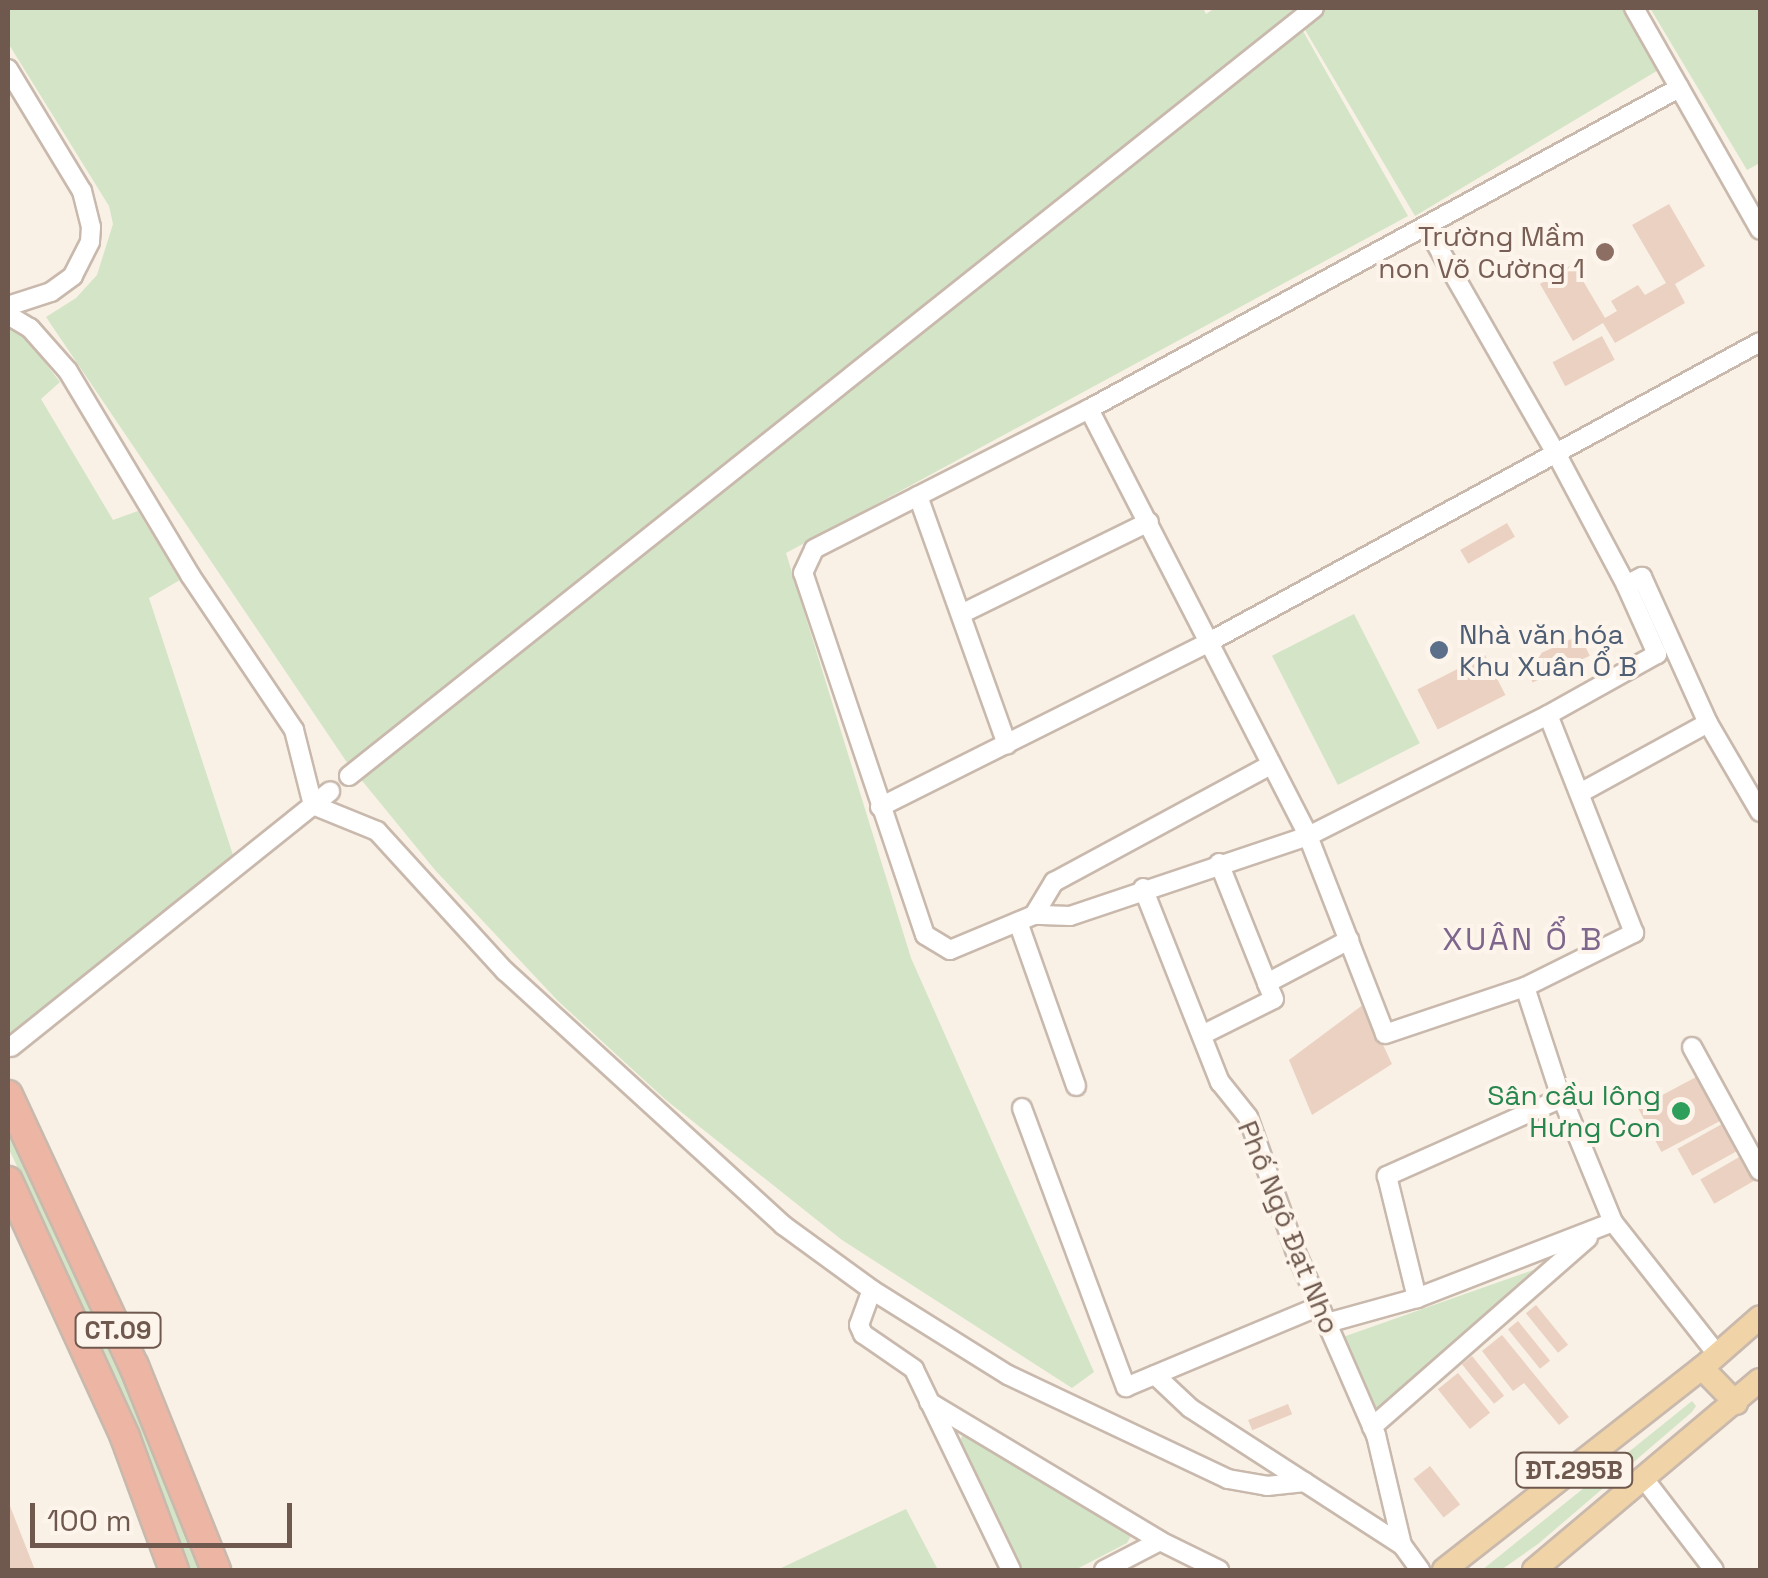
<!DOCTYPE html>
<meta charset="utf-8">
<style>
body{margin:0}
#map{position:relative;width:1768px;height:1578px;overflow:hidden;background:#f9f1e6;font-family:"Space Grotesk",sans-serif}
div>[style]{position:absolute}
.green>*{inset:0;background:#d3e5c6;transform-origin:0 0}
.building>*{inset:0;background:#ebd1c1;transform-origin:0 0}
.roads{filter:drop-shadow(2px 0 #c9b9ad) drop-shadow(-2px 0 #c9b9ad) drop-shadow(0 2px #c9b9ad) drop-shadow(0 -2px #c9b9ad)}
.minor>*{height:18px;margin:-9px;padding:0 9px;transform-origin:9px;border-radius:9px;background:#fff}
.major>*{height:22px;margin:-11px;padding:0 11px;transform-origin:11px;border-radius:11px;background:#f0d3a6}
.highway>*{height:28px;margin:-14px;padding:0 14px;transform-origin:14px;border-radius:14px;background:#ecb5a4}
.dots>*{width:28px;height:28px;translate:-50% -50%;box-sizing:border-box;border:5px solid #fdf5eb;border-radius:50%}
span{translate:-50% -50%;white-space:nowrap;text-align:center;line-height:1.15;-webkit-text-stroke:8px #fdf5eb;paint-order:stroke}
.shield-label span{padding:2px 8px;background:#fdf5eb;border:2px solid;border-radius:8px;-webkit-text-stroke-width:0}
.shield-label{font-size:25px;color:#6f594e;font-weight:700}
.education-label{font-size:28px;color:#785e54}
.right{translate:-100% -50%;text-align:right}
.service-label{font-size:28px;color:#4e5e75}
.left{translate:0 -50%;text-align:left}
.leisure-label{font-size:28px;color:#27864d}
.street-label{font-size:28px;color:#6f594e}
.quarter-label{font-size:32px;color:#7e668c;letter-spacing:2.5px}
.frame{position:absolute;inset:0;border:10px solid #6f594e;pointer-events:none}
.scale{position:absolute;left:30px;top:1503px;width:262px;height:45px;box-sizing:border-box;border:5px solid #6f594e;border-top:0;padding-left:12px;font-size:30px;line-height:35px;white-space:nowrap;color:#6f594e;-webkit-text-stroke:8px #fdf5eb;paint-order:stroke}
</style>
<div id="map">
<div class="green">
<i style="clip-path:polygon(8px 8px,1203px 8px,1206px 14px,1215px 8px,1309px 8px,1299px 24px,1408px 216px,786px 553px,911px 958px,1094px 1372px,1072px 1388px,842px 1240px,666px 1100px,558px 1001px,435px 870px,346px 761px,46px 317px,76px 298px,97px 275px,113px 224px,109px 206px,8px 43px)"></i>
<i style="clip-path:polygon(1321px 8px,1626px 8px,1660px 69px,1415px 216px,1301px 23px)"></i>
<i style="clip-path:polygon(1650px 8px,1760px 8px,1760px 163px,1747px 170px)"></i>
<i style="clip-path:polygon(8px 326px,26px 338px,60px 382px,41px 399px,113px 520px,138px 511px,180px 580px,149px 598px,234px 858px,8px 1038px)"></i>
<i style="left:1354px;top:614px;width:145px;height:92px;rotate:63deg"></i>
<i style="clip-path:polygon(8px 1123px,118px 1355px,202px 1570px,191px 1570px,105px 1356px,8px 1147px)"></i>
<i style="clip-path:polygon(1556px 1262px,1377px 1412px,1373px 1409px,1343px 1337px)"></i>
<i style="clip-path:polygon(1692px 1401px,1696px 1406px,1692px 1412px,1538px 1544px,1501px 1570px,1482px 1570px)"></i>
<i style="clip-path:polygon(964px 1432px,1126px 1530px,1131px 1536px,1127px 1543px,1075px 1570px,1023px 1570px,960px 1441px)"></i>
<i style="clip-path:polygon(906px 1509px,938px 1570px,777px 1570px)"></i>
</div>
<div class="building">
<i style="clip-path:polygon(1669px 204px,1705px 266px,1675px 284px,1685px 303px,1615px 343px,1603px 323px,1573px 341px,1540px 284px,1573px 264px,1605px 318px,1617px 311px,1611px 301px,1638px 285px,1645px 295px,1666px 283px,1632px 225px)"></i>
<i style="left:1602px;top:336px;width:27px;height:56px;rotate:62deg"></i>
<i style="left:1507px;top:523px;width:16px;height:54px;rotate:60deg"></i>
<i style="left:1580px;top:635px;width:23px;height:63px;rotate:65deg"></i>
<i style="left:1485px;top:655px;width:45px;height:76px;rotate:63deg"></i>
<i style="clip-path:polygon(1364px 1004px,1392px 1064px,1312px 1115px,1289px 1060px)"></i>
<i style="left:1698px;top:1076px;width:50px;height:68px;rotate:62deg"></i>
<i style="left:1722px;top:1124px;width:31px;height:51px;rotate:61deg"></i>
<i style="left:1741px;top:1156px;width:28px;height:47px;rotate:60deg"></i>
<i style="left:1536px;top:1305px;width:51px;height:13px;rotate:51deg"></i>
<i style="left:1518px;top:1321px;width:51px;height:13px;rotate:51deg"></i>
<i style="clip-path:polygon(1502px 1335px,1569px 1417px,1559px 1425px,1524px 1383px,1513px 1391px,1482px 1351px)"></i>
<i style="left:1472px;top:1356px;width:51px;height:13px;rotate:51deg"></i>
<i style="left:1458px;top:1373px;width:51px;height:26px;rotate:51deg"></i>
<i style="left:1288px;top:1404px;width:11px;height:43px;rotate:68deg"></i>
<i style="left:1430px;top:1466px;width:49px;height:21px;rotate:52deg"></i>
<i style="clip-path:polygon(8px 1501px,35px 1570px,8px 1570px)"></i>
</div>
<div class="roads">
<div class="minor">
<i style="left:1634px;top:8px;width:255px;rotate:60.4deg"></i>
<i style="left:8px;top:69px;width:143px;rotate:58.8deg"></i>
<i style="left:82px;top:191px;width:37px;rotate:76deg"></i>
<i style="left:91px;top:227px;width:15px;rotate:94deg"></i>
<i style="left:90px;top:242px;width:38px;rotate:117deg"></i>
<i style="left:73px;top:276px;width:27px;rotate:144deg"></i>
<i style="left:51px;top:292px;width:45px;rotate:162deg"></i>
<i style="left:1427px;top:228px;width:262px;rotate:60.2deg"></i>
<i style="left:1557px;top:455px;width:147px;rotate:62deg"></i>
<i style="left:1626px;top:585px;width:18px;rotate:-27deg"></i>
<i style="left:1642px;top:577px;width:160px;rotate:65.7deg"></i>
<i style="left:1708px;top:723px;width:103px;rotate:59.7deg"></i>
<i style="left:8px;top:315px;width:26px;rotate:31deg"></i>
<i style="left:30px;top:328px;width:57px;rotate:48.5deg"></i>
<i style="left:68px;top:371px;width:238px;rotate:59.1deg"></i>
<i style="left:190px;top:575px;width:187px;rotate:56.1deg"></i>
<i style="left:294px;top:730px;width:77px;rotate:75.8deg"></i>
<i style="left:313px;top:805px;width:69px;rotate:22.1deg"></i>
<i style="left:377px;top:831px;width:190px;rotate:47.6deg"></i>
<i style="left:505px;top:971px;width:377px;rotate:42.4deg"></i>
<i style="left:783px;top:1225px;width:110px;rotate:36.1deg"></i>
<i style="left:1089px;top:409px;width:480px;rotate:62.8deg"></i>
<i style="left:1308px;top:836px;width:212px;rotate:68.7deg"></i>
<i style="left:1385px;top:1034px;width:148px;rotate:-18.6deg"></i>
<i style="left:1525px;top:987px;width:122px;rotate:-26.4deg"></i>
<i style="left:1634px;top:933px;width:234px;rotate:-111.5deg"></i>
<i style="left:918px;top:496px;width:264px;rotate:70.3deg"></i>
<i style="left:1626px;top:585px;width:76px;rotate:65.8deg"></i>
<i style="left:1657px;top:654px;width:125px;rotate:150.8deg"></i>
<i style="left:1548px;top:715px;width:269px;rotate:153.2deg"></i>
<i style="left:1308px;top:836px;width:251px;rotate:161.4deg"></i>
<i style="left:1070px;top:916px;width:36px;rotate:-178deg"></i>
<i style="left:1034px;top:915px;width:91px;rotate:157.4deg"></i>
<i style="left:950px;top:950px;width:29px;rotate:-149deg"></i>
<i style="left:925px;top:935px;width:382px;rotate:-108.6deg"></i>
<i style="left:803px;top:573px;width:26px;rotate:-65deg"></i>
<i style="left:814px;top:549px;width:309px;rotate:-27deg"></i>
<i style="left:1089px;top:409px;width:672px;rotate:-28.55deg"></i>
<i style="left:963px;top:613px;width:207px;rotate:-26.1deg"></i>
<i style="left:349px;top:776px;width:1233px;rotate:-38.51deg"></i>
<i style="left:1580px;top:793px;width:146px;rotate:-28.7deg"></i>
<i style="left:880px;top:807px;width:370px;rotate:-26.6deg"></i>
<i style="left:1211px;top:641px;width:625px;rotate:-28.57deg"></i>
<i style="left:1219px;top:863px;width:129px;rotate:68.2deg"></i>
<i style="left:1267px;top:983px;width:93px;rotate:-27.7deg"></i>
<i style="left:1143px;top:888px;width:209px;rotate:68.4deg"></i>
<i style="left:1220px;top:1082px;width:45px;rotate:51.3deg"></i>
<i style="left:1248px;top:1117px;width:141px;rotate:70.5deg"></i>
<i style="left:1295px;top:1250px;width:202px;rotate:66.4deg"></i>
<i style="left:1376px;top:1435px;width:113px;rotate:76.7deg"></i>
<i style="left:1402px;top:1545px;width:31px;rotate:54deg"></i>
<i style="left:1034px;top:915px;width:39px;rotate:-59deg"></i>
<i style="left:1054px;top:882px;width:246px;rotate:-28.4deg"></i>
<i style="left:1018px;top:922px;width:174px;rotate:70.5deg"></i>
<i style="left:1525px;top:987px;width:106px;rotate:71.9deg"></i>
<i style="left:1558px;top:1088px;width:145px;rotate:67.7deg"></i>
<i style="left:1613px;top:1222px;width:168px;rotate:51.8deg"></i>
<i style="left:1202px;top:1035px;width:80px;rotate:-26.6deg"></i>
<i style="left:1274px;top:999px;width:17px;rotate:-114deg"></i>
<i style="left:11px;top:1047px;width:409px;rotate:-38.7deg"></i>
<i style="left:1692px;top:1047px;width:141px;rotate:61.3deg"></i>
<i style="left:1562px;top:1098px;width:192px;rotate:156deg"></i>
<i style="left:1387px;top:1176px;width:126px;rotate:76.2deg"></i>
<i style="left:1417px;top:1298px;width:210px;rotate:-21.2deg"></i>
<i style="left:1022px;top:1108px;width:298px;rotate:69.6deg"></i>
<i style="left:1126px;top:1387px;width:210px;rotate:-22.7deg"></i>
<i style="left:1327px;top:1323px;width:93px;rotate:-15.5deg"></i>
<i style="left:1155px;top:1375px;width:48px;rotate:43.3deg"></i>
<i style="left:1190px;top:1408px;width:252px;rotate:32.9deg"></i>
<i style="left:929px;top:1402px;width:270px;rotate:31deg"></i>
<i style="left:1160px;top:1541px;width:66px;rotate:26.2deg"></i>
<i style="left:1372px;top:1427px;width:287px;rotate:-41.2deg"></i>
<i style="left:1645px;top:1480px;width:113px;rotate:52.5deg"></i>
<i style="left:1011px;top:1570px;width:223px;rotate:-115.8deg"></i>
<i style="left:914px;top:1369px;width:62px;rotate:-145.5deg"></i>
<i style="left:863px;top:1334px;width:10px;rotate:-114deg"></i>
<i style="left:859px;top:1325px;width:37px;rotate:-70deg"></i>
<i style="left:872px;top:1290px;width:160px;rotate:32deg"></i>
<i style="left:1008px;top:1375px;width:243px;rotate:25.3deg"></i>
<i style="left:1228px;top:1479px;width:40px;rotate:10deg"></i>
<i style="left:1267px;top:1486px;width:38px;rotate:-6deg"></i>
<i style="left:1104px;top:1570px;width:63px;rotate:-27.4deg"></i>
</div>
<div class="major">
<i style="left:1702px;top:1368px;width:49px;rotate:45.8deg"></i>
<i style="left:1444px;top:1570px;width:328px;rotate:-38.1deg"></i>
<i style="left:1702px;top:1368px;width:77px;rotate:-41.3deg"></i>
<i style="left:1534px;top:1570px;width:295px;rotate:-40.1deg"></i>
</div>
<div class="highway">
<i style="left:8px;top:1095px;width:299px;rotate:65.1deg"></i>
<i style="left:134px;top:1366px;width:220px;rotate:68.1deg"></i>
<i style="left:8px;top:1181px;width:281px;rotate:65.4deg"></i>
<i style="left:125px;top:1437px;width:142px;rotate:69.8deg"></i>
</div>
</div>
<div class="dots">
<i style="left:1605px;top:252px;background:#8d6e63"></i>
<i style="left:1439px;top:650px;background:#5c6f8a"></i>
<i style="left:1681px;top:1111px;background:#2e9e5b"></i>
</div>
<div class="shield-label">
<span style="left:118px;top:1330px">CT.09</span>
<span style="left:1574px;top:1470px">ĐT.295B</span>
</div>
<div class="education-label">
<span class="right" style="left:1585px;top:252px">Trường Mầm<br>non Võ Cường 1</span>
</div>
<div class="service-label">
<span class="left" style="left:1459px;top:650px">Nhà văn hóa<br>Khu Xuân Ổ B</span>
</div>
<div class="leisure-label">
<span class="right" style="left:1661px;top:1111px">Sân cầu lông<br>Hưng Con</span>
</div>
<div class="street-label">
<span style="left:1289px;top:1227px;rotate:68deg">Phố Ngô Đạt Nho</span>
</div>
<div class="quarter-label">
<span style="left:1523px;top:939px">XUÂN Ổ B</span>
</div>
<div class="frame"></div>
<div class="scale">100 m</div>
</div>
